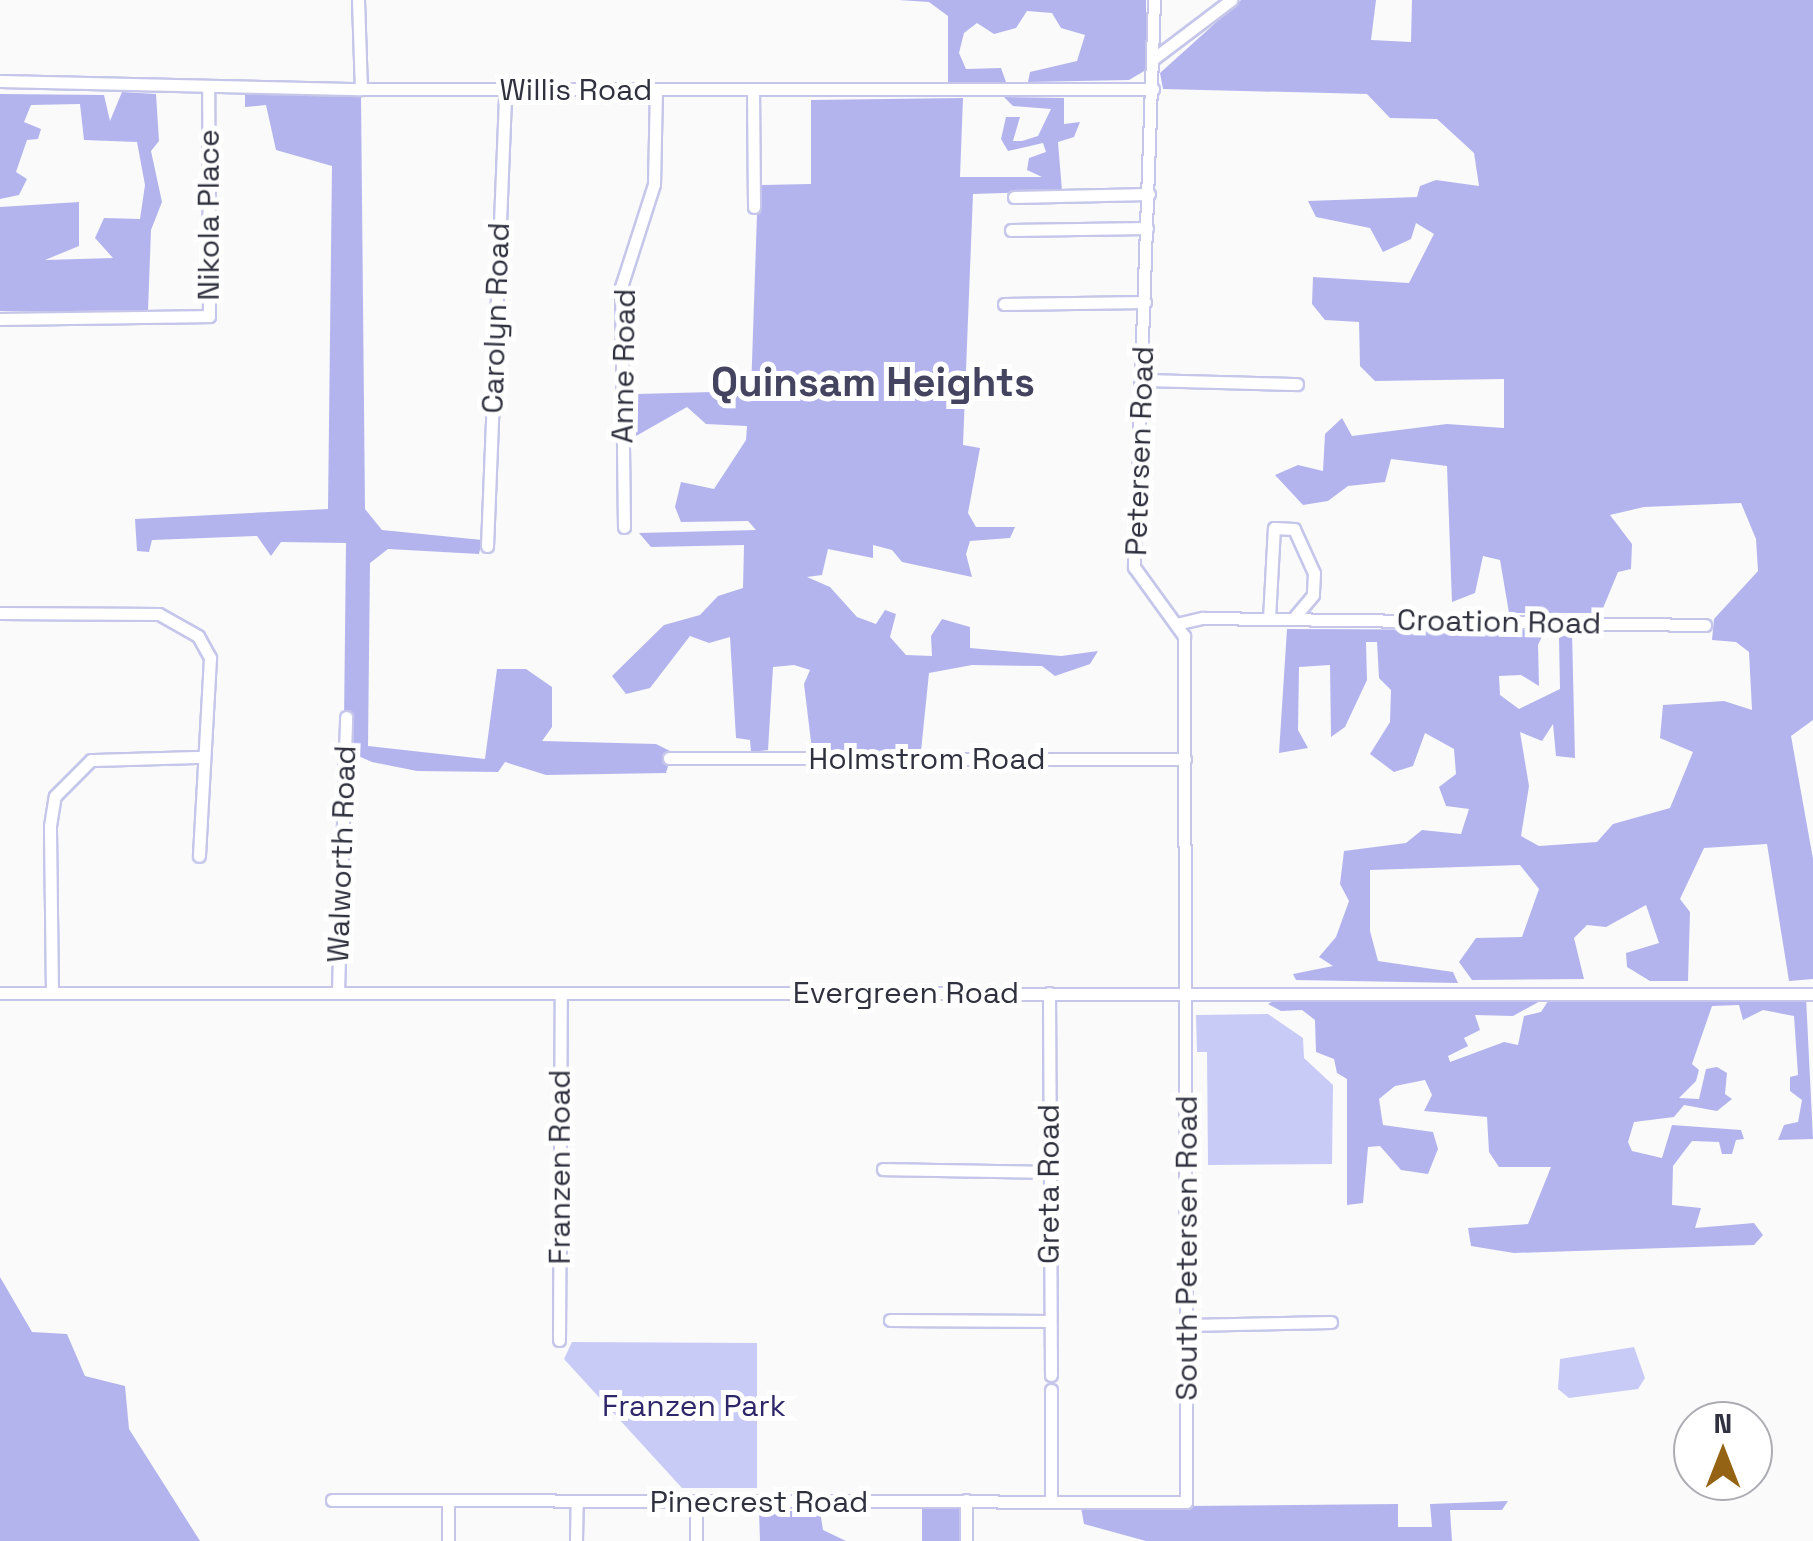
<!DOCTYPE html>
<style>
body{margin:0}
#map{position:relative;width:1813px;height:1541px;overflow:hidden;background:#fafafa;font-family:"Space Grotesk",sans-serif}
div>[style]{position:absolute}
.green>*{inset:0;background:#c9cbf7}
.forest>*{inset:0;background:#b3b4ee;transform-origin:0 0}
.roads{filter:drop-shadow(2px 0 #c5c6ea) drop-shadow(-2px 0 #c5c6ea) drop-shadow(0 2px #c5c6ea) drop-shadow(0 -2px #c5c6ea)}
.minor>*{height:11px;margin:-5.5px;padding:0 5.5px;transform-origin:5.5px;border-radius:5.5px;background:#fff}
span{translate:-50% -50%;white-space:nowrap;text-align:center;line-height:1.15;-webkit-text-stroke:10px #fff;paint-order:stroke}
.street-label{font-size:30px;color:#30313f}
.park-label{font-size:30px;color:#2e2769}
.district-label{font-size:40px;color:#444461;font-weight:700}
.north{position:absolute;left:1673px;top:1401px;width:100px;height:100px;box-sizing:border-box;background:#fff;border:2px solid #acadb2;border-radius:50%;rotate:0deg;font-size:28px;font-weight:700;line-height:40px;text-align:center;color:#30313f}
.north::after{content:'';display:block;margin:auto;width:35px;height:45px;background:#946414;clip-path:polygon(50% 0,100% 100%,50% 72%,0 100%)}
</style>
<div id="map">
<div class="green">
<i style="clip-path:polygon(1268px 1014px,1303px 1038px,1304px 1058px,1333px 1085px,1332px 1164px,1208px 1165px,1207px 1052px,1197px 1052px,1196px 1015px)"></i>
<i style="clip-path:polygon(572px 1342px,757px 1343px,757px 1488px,682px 1488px,564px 1359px)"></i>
<i style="clip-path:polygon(1634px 1347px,1645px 1378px,1638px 1389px,1569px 1398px,1558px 1389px,1560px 1359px)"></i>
</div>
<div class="forest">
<i style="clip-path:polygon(899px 0,1146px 0,1146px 70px,1129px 80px,1028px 82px,1030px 72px,1077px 61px,1085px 35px,1061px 28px,1052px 13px,1027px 11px,1016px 28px,994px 34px,977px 23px,964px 33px,959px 53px,966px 69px,1001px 68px,1006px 82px,948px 82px,948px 16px,929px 2px)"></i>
<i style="clip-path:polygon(1241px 0,1376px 0,1371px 40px,1411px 42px,1412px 0,1813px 0,1813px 720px,1791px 736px,1813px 859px,1813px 979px,1789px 981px,1767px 844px,1704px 848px,1680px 899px,1690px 912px,1688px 981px,1650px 981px,1627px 967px,1626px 953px,1659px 943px,1646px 905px,1606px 927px,1587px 925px,1574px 938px,1584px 979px,1472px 980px,1459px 962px,1476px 938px,1522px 937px,1539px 889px,1520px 865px,1370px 870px,1370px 931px,1378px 961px,1453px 972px,1458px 983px,1296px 980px,1293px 974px,1333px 966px,1319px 957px,1336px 937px,1349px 901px,1340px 884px,1344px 851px,1406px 843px,1422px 830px,1461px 834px,1469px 809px,1446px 806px,1439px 787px,1456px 774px,1454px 749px,1425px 733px,1413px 766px,1394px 772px,1370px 754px,1390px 722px,1391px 690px,1379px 678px,1377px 642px,1366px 642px,1367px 680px,1345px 727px,1331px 737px,1330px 665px,1299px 667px,1298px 730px,1308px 748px,1279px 753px,1287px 629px,1545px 630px,1538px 645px,1539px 686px,1521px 675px,1499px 676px,1500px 695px,1519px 709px,1560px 689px,1559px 638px,1572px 632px,1575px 758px,1556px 756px,1553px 724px,1542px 741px,1520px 732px,1529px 786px,1521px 836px,1539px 846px,1597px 842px,1613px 824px,1670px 808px,1693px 752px,1660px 738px,1663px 705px,1724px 701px,1752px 710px,1749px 652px,1736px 642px,1712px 640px,1714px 619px,1758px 571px,1756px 539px,1741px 503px,1644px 507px,1610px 515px,1632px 544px,1631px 569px,1618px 572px,1601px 613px,1509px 613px,1500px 560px,1483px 556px,1475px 593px,1452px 602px,1447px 466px,1391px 459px,1385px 482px,1348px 486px,1328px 501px,1303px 505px,1275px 475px,1298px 465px,1323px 471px,1325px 434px,1342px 418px,1352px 436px,1447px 424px,1504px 428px,1504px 379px,1375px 381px,1360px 366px,1359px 322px,1325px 320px,1312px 304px,1313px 277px,1409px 283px,1434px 234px,1416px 223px,1411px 239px,1383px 252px,1370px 228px,1316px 217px,1308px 201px,1417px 197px,1420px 186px,1436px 180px,1479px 186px,1474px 153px,1437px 119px,1390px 118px,1367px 94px,1163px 89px,1160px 73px)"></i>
<i style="clip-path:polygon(122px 92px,156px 94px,159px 141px,151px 151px,162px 202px,151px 230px,148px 311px,0 311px,0 207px,79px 202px,79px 246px,45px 260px,113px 258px,95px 238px,104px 218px,140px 219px,145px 185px,137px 142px,84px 140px,80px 104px,31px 105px,24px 122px,41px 129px,38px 139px,27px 140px,16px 172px,27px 179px,19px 195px,0 199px,0 94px,104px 95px,110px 121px)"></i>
<i style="clip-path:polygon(245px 93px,361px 96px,365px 509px,382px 530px,482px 540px,479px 554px,388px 549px,370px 563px,368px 746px,485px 759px,497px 669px,526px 669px,552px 687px,552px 727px,542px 741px,656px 744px,672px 752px,666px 773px,546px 775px,505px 762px,498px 772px,417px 771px,372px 762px,349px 752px,344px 721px,346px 543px,281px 542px,271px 556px,257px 536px,152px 540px,149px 552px,137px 551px,135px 519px,328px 509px,332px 166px,276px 150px,266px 105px,245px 107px)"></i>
<i style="clip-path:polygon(1004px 97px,1064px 98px,1064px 124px,1080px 122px,1074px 137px,1058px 142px,1062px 191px,973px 194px,963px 445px,980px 448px,968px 513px,976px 527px,1015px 527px,1010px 538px,970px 541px,966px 554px,972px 577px,902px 562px,892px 550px,873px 545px,873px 558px,828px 549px,822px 575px,807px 577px,830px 587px,857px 617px,876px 624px,885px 610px,896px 614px,890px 637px,906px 655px,932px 656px,931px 636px,942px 619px,970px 627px,970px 648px,1061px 656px,1098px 651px,1090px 664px,1055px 676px,1042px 666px,972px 665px,929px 673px,921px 751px,812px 750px,804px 684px,810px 670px,794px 665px,773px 667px,768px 750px,751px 752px,750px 740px,736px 738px,730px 637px,709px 643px,690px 636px,650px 688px,626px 694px,612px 676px,664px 625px,700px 615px,718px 596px,743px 588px,744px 545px,651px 547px,639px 533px,756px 530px,748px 521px,681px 522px,675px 507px,681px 482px,714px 489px,746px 440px,747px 426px,706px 424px,687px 407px,636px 436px,637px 394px,751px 391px,758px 185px,811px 184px,811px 100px,963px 98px,960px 177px,1042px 177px,1027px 170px,1029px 158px,1046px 152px,1043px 143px,1008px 151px,1001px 139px,1006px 117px,1020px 117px,1013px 141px,1022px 141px,1038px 136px,1051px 109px,1013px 106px)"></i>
<i style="clip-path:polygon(1281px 997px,1544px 999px,1513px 1016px,1475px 1015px,1480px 1030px,1464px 1038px,1468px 1046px,1448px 1056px,1450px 1062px,1504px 1042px,1518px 1045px,1524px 1016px,1541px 1012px,1550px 998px,1806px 997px,1813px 1139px,1778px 1140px,1784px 1125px,1798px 1122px,1802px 1100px,1790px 1091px,1790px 1077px,1798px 1075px,1794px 1016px,1763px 1010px,1743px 1020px,1739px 1005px,1712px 1006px,1692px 1064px,1699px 1070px,1696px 1081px,1679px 1098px,1699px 1099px,1706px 1069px,1717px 1067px,1727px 1073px,1725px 1094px,1732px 1099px,1717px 1111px,1684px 1105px,1674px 1117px,1634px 1122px,1628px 1142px,1632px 1151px,1662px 1158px,1672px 1125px,1741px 1130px,1744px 1139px,1736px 1140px,1732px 1154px,1722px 1154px,1719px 1142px,1692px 1141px,1673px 1166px,1672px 1205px,1701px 1208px,1695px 1228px,1754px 1223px,1763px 1235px,1754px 1245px,1514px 1253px,1471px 1246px,1468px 1228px,1528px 1224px,1551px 1167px,1499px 1167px,1489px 1152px,1487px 1117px,1424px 1111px,1432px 1095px,1425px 1080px,1395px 1086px,1379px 1099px,1383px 1125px,1433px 1132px,1438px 1149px,1428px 1174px,1401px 1170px,1380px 1146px,1368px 1147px,1363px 1203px,1347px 1205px,1347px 1079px,1337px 1073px,1334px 1059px,1316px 1052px,1315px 1020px,1302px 1010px,1281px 1011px,1268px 1004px)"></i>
<i style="clip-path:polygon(0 1277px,32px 1332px,67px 1334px,85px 1376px,125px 1386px,129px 1429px,200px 1541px,0 1541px)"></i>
<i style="clip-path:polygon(1508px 1501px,1502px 1510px,1450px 1510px,1452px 1541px,1146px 1541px,1084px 1524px,1081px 1507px,1398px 1504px,1398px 1527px,1432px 1527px,1430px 1504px)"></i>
<i style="left:922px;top:1508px;width:40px;height:33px"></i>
<i style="clip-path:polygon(759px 1511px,820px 1511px,823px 1530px,846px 1541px,760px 1541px)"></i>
</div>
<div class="roads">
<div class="minor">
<i style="left:358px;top:0;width:89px;rotate:88.1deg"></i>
<i style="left:1153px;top:59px;width:98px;rotate:-37.1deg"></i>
<i style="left:0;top:81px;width:361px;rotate:1.3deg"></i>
<i style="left:361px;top:89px;width:792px"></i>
<i style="left:753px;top:90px;width:117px;rotate:89.5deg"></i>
<i style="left:1014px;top:197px;width:135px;rotate:-1.3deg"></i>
<i style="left:1011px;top:230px;width:136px;rotate:-0.8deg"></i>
<i style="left:1004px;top:304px;width:141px;rotate:-0.8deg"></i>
<i style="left:0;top:319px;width:209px;rotate:-0.8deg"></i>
<i style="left:209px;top:316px;width:230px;rotate:-90.2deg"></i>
<i style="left:1141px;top:380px;width:156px;rotate:1.5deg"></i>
<i style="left:624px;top:527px;width:240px;rotate:-90.7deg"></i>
<i style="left:621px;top:287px;width:108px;rotate:-72.2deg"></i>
<i style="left:654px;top:184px;width:94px;rotate:-88.8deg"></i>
<i style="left:487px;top:546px;width:456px;rotate:-87.7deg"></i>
<i style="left:0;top:613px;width:159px;rotate:0.4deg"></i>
<i style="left:159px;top:614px;width:45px;rotate:29.4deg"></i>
<i style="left:198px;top:636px;width:25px;rotate:61deg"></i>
<i style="left:210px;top:658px;width:198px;rotate:93.2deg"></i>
<i style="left:1269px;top:619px;width:91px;rotate:-86.9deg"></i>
<i style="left:1274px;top:528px;width:20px;rotate:3deg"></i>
<i style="left:1294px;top:529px;width:48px;rotate:65.6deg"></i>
<i style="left:1314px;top:573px;width:22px;rotate:93deg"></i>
<i style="left:1313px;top:595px;width:31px;rotate:130deg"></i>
<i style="left:1176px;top:624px;width:28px;rotate:-13deg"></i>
<i style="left:1203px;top:618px;width:502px;rotate:0.8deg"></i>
<i style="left:669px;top:758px;width:516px;rotate:0.11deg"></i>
<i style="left:338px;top:991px;width:274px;rotate:-88.3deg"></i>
<i style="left:0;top:993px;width:1813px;rotate:0.03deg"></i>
<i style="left:52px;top:993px;width:167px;rotate:-90.7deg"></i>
<i style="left:50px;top:826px;width:30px;rotate:-81deg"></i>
<i style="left:55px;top:796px;width:51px;rotate:-45deg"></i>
<i style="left:91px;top:760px;width:108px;rotate:-1.6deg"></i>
<i style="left:1049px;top:993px;width:382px;rotate:89.7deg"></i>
<i style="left:883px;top:1169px;width:166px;rotate:1deg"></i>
<i style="left:890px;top:1320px;width:160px;rotate:0.4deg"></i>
<i style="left:1188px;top:1325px;width:143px;rotate:-1.2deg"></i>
<i style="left:559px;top:1340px;width:346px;rotate:-89.7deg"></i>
<i style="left:332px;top:1500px;width:854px;rotate:0.13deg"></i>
<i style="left:1186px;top:1502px;width:866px;rotate:-90.13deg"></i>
<i style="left:1184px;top:636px;width:85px;rotate:-125.9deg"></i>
<i style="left:1134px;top:567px;width:567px;rotate:-87.98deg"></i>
<i style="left:966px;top:1500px;width:41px;rotate:90deg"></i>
<i style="left:448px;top:1501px;width:40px;rotate:90deg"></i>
<i style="left:1051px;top:1501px;width:111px;rotate:-90deg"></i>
<i style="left:576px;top:1541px;width:39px;rotate:-89deg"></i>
<i style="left:696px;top:1541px;width:38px;rotate:-90deg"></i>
</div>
</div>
<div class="street-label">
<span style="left:576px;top:90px">Willis Road</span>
<span style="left:209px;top:215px;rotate:-90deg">Nikola Place</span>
<span style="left:496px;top:318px;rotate:-88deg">Carolyn Road</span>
<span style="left:624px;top:366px;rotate:-89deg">Anne Road</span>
<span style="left:1140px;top:451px;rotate:-88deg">Petersen Road</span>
<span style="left:1499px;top:622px;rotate:1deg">Croation Road</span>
<span style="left:927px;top:759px">Holmstrom Road</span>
<span style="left:342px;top:854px;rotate:-88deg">Walworth Road</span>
<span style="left:906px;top:993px">Evergreen Road</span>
<span style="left:560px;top:1167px;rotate:-90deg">Franzen Road</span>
<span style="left:1049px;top:1184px;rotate:-90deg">Greta Road</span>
<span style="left:1187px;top:1248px;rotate:-90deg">South Petersen Road</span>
<span style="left:759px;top:1502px">Pinecrest Road</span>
</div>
<div class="park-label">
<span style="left:694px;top:1406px">Franzen Park</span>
</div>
<div class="district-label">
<span style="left:873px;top:383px">Quinsam Heights</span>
</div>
<div class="north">N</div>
</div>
